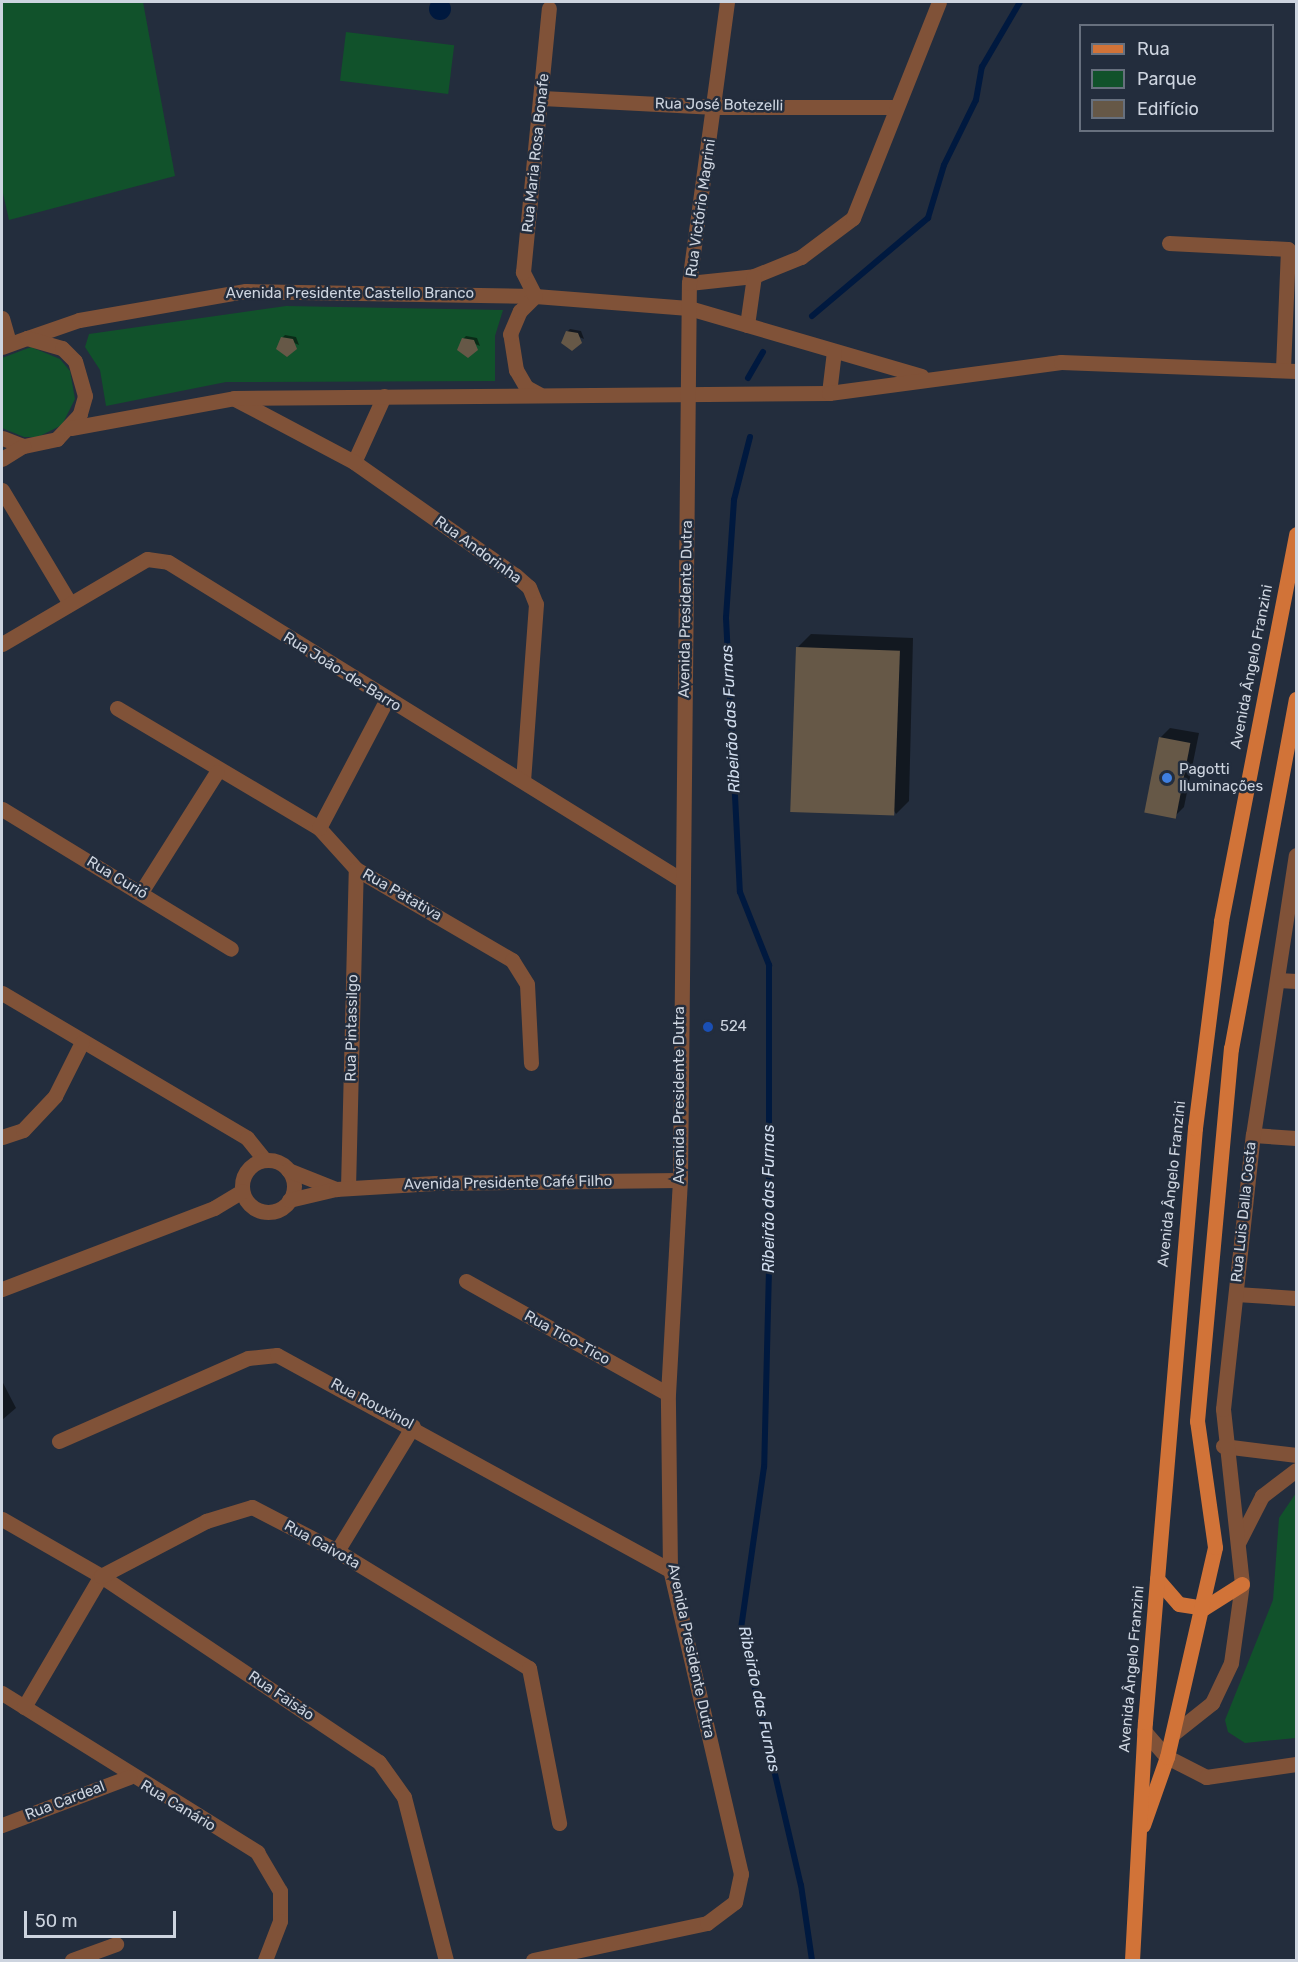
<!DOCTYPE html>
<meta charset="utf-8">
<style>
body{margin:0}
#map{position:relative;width:1298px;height:1962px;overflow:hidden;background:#232d3d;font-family:Rubik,sans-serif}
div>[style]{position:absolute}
.green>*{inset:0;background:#11522b;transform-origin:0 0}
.water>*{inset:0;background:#00193f}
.round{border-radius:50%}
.shadow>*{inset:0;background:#0007}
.stream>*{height:6px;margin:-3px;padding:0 3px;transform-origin:3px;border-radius:3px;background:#00193f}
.building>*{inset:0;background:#665847;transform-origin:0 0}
.minor>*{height:15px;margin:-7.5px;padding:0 7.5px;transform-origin:7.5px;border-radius:7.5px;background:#805238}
.minor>.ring{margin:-7.5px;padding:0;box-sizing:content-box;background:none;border:15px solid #805238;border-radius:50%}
.major>*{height:15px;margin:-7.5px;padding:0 7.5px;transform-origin:7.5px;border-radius:7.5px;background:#d17338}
.dots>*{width:16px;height:16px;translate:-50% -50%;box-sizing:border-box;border:3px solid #232d3d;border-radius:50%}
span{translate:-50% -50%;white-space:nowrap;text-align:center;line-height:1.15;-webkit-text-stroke:5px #232d3d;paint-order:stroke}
.street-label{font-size:15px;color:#cdd4df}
.poi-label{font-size:15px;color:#cdd4df}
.left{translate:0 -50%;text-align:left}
.water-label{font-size:16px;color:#d2deef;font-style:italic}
.frame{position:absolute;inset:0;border:3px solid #cdd4df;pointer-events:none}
.legend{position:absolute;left:1079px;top:24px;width:195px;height:108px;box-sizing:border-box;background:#232d3d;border:2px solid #67707e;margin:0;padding:8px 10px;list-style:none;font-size:18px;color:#cdd4df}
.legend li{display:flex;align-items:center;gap:12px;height:30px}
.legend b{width:30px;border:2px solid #67707e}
.scale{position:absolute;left:24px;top:1911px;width:152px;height:27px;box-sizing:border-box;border:3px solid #cdd4df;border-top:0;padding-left:8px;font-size:18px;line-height:21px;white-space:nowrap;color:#cdd4df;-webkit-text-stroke:4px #232d3d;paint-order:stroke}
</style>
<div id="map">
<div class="green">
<i style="clip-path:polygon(2px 2px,143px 2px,175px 176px,9px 220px,2px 189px)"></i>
<i style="left:346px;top:32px;width:109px;height:49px;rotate:7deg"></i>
<i style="clip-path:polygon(286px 306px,503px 310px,495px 336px,495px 381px,226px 382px,106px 406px,100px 370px,85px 347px,89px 334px)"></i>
<i style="clip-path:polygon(31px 347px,60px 359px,70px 371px,75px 399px,62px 425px,38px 437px,24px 437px,2px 428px,2px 358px)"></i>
<i style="clip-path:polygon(1296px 1493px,1296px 1738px,1245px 1743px,1228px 1732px,1225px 1720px,1273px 1600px,1279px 1518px)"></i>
</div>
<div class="water">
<i class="round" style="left:429px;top:-2px;width:22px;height:22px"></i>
</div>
<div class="shadow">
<i style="clip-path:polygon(570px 329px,581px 331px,584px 339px,567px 332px)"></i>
<i style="clip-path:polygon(285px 335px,296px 337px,299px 345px,282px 338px)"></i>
<i style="clip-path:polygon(466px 336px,477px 338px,480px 346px,463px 339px)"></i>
<i style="clip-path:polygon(811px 634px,913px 638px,909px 801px,896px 814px,797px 648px)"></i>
<i style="clip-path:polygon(1170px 728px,1199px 733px,1184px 807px,1174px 817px,1160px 738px)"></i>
<i style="clip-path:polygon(2px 1381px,16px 1408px,2px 1420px)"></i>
</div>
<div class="stream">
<i style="left:812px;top:316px;width:152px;rotate:-40.2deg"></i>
<i style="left:928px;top:218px;width:55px;rotate:-73.2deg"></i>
<i style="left:944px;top:165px;width:72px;rotate:-63.8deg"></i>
<i style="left:976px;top:100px;width:34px;rotate:-80deg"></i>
<i style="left:982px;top:67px;width:75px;rotate:-59.7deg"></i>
<i style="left:748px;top:378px;width:30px;rotate:-60deg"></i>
<i style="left:750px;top:437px;width:65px;rotate:104.3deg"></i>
<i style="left:734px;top:500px;width:118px;rotate:93.9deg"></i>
<i style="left:726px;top:618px;width:274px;rotate:87.1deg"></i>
<i style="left:740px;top:892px;width:79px;rotate:68.3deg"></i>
<i style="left:769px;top:965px;width:304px;rotate:90deg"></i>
<i style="left:769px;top:1269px;width:198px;rotate:91.4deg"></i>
<i style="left:764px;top:1467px;width:163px;rotate:98.1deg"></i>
<i style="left:741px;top:1628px;width:264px;rotate:76.9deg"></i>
<i style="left:801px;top:1885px;width:76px;rotate:81.7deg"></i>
</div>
<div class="building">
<i style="clip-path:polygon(566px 331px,578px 333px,582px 343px,572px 351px,561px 343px)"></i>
<i style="clip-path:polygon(281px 337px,293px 339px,297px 349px,287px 357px,276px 349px)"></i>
<i style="clip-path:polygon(462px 338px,474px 340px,478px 350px,468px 358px,457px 350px)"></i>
<i style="left:796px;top:647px;width:104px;height:165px;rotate:2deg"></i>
<i style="left:1159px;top:737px;width:32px;height:77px;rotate:11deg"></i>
</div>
<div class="minor">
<i style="left:542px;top:98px;width:174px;rotate:3deg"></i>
<i style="left:716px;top:107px;width:179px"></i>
<i style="left:1169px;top:243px;width:119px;rotate:2.9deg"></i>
<i style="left:1288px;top:249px;width:121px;rotate:92.4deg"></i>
<i style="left:689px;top:283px;width:65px;rotate:-6.1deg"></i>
<i style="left:754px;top:276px;width:51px;rotate:-22deg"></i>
<i style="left:801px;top:257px;width:65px;rotate:-36.9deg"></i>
<i style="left:853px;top:218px;width:232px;rotate:-68.3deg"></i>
<i style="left:2px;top:318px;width:25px;rotate:74deg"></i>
<i style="left:747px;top:325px;width:49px;rotate:-81.9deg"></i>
<i style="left:27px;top:338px;width:55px;rotate:-19.1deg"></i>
<i style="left:79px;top:320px;width:169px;rotate:-9.9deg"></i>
<i style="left:246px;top:291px;width:289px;rotate:1deg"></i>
<i style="left:535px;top:296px;width:154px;rotate:4.5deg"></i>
<i style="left:689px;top:308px;width:242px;rotate:16.3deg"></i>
<i style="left:2px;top:347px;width:27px;rotate:-20deg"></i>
<i style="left:27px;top:338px;width:36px;rotate:16deg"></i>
<i style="left:62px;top:348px;width:18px;rotate:45deg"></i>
<i style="left:75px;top:361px;width:36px;rotate:74deg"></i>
<i style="left:85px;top:396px;width:19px;rotate:106deg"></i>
<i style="left:80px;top:414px;width:34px;rotate:133deg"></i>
<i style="left:57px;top:439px;width:35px;rotate:168deg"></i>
<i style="left:23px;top:446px;width:22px;rotate:-159deg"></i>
<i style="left:829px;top:393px;width:42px;rotate:-83.2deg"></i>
<i style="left:539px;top:394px;width:15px;rotate:-152deg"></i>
<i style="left:526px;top:387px;width:20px;rotate:-120deg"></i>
<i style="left:516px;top:370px;width:36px;rotate:-99deg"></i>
<i style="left:510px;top:334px;width:25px;rotate:-67deg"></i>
<i style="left:520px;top:311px;width:21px;rotate:-45deg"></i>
<i style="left:535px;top:296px;width:27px;rotate:-117deg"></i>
<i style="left:523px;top:272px;width:265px;rotate:-84.4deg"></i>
<i style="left:384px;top:396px;width:72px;rotate:114.4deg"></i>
<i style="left:354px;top:462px;width:197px;rotate:35.1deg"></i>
<i style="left:515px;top:575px;width:18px;rotate:41deg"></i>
<i style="left:529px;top:587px;width:18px;rotate:68deg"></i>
<i style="left:536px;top:604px;width:177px;rotate:94.2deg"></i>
<i style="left:235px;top:399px;width:135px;rotate:27.9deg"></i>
<i style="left:71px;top:428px;width:166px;rotate:-10.4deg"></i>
<i style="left:234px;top:398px;width:595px;rotate:-0.48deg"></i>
<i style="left:829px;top:393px;width:234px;rotate:-7.6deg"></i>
<i style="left:1061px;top:362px;width:235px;rotate:2.2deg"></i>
<i style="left:2px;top:459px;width:25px;rotate:-32deg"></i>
<i style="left:2px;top:490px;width:131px;rotate:59.1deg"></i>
<i style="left:2px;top:644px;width:168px;rotate:-30.4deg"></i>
<i style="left:147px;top:559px;width:21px;rotate:8deg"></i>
<i style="left:168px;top:562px;width:602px;rotate:31.76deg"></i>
<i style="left:117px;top:708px;width:235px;rotate:30.7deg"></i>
<i style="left:319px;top:828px;width:55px;rotate:47.9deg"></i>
<i style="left:356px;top:869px;width:181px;rotate:30.3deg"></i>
<i style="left:512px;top:960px;width:28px;rotate:58deg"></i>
<i style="left:527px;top:984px;width:79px;rotate:87.1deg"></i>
<i style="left:2px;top:809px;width:268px;rotate:31.4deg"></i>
<i style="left:319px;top:828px;width:144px;rotate:-62.2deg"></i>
<i style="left:141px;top:892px;width:142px;rotate:-57.7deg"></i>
<i style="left:1278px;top:980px;width:18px;rotate:3deg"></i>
<i style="left:2px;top:993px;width:285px;rotate:30.6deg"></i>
<i style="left:247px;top:1138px;width:28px;rotate:51deg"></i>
<i style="left:1253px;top:1135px;width:43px;rotate:4deg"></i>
<i style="left:2px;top:1137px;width:22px;rotate:-18deg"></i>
<i style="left:23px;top:1130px;width:47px;rotate:-46.7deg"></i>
<i style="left:55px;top:1096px;width:60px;rotate:-63.4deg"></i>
<i class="ring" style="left:242px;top:1160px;width:37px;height:37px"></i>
<i style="left:288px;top:1170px;width:52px;rotate:21.6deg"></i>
<i style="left:348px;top:1188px;width:319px;rotate:-88.6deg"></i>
<i style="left:289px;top:1200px;width:48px;rotate:-13.2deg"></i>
<i style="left:336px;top:1189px;width:99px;rotate:-3.5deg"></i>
<i style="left:435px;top:1183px;width:245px;rotate:-0.7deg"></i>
<i style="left:466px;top:1281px;width:231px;rotate:29.2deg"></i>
<i style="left:2px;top:1289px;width:227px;rotate:-20.9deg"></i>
<i style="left:214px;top:1208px;width:33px;rotate:-31deg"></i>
<i style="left:1236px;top:1294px;width:60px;rotate:3.8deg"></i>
<i style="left:59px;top:1441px;width:206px;rotate:-23.7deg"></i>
<i style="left:248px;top:1358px;width:29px;rotate:-6deg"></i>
<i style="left:277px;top:1355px;width:448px;rotate:28.7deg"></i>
<i style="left:1223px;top:1446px;width:74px;rotate:7deg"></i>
<i style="left:2px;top:1519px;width:114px;rotate:29.9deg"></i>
<i style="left:101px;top:1576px;width:334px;rotate:33.8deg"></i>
<i style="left:379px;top:1762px;width:43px;rotate:54.5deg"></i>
<i style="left:404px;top:1797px;width:168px;rotate:75.6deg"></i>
<i style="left:1239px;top:1541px;width:51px;rotate:-62.9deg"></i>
<i style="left:1262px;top:1496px;width:43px;rotate:-37.4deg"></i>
<i style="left:337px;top:1551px;width:146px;rotate:-58.7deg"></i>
<i style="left:2px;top:1693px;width:301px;rotate:31.9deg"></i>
<i style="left:257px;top:1852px;width:45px;rotate:59.5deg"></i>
<i style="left:280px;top:1891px;width:30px;rotate:90deg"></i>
<i style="left:280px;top:1921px;width:42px;rotate:111deg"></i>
<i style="left:24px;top:1707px;width:152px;rotate:-59.6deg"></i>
<i style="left:101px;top:1576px;width:119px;rotate:-27.6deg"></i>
<i style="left:206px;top:1521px;width:48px;rotate:-16.9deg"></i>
<i style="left:252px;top:1507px;width:96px;rotate:27.4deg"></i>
<i style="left:337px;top:1551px;width:225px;rotate:31.4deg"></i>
<i style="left:529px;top:1668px;width:158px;rotate:79deg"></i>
<i style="left:1144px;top:1731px;width:35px;rotate:49deg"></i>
<i style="left:1167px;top:1757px;width:44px;rotate:27.1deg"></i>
<i style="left:1206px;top:1777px;width:91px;rotate:-8.2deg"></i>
<i style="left:1173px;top:1734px;width:50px;rotate:-38.5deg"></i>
<i style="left:1212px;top:1703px;width:44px;rotate:-64.6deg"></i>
<i style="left:1231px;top:1663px;width:80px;rotate:-82.1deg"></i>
<i style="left:1242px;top:1584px;width:176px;rotate:-96.2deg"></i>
<i style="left:1223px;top:1409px;width:276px;rotate:-83.8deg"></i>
<i style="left:1253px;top:1135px;width:283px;rotate:-81.3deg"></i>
<i style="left:2px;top:1825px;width:136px;rotate:-20.7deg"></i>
<i style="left:72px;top:1960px;width:47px;rotate:-20deg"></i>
<i style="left:533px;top:1960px;width:178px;rotate:-12deg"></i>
<i style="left:707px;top:1923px;width:35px;rotate:-37deg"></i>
<i style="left:735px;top:1902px;width:29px;rotate:-78deg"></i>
<i style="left:741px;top:1874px;width:312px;rotate:-103.1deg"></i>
<i style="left:670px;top:1570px;width:176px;rotate:-90.7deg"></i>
<i style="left:668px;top:1394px;width:214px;rotate:-86.8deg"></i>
<i style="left:680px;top:1180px;width:897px;rotate:-89.43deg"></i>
<i style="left:689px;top:283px;width:284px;rotate:-82.3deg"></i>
</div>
<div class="major">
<i style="left:1157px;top:1579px;width:33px;rotate:49deg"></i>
<i style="left:1179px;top:1604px;width:25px;rotate:9deg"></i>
<i style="left:1204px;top:1608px;width:45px;rotate:-32.3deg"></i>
<i style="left:1143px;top:1825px;width:72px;rotate:-70.6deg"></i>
<i style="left:1167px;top:1757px;width:215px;rotate:-77.1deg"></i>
<i style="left:1215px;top:1547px;width:127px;rotate:-98.1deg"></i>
<i style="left:1197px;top:1421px;width:374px;rotate:-84.8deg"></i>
<i style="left:1231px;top:1049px;width:356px;rotate:-79.5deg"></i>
<i style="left:1132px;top:1960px;width:238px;rotate:-86.9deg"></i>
<i style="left:1145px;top:1722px;width:596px;rotate:-85.19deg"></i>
<i style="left:1195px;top:1128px;width:209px;rotate:-82.8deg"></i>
<i style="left:1221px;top:921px;width:394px;rotate:-79deg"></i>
</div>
<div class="dots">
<i style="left:1167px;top:778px;background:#3f7fe0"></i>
<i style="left:708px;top:1027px;background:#1a4fb4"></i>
</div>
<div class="street-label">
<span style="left:719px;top:105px;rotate:1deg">Rua José Botezelli</span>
<span style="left:536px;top:153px;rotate:-84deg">Rua Maria Rosa Bonafe</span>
<span style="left:701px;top:208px;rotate:-82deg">Rua Victório Magrini</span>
<span style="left:350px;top:294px">Avenida Presidente Castello Branco</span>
<span style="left:478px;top:550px;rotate:36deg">Rua Andorinha</span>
<span style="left:686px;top:609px;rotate:-89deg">Avenida Presidente Dutra</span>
<span style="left:1252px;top:667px;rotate:-79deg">Avenida Ângelo Franzini</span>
<span style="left:342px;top:672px;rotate:32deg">Rua João-de-Barro</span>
<span style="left:117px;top:878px;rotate:31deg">Rua Curió</span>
<span style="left:402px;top:895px;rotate:30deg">Rua Patativa</span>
<span style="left:352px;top:1028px;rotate:-89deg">Rua Pintassilgo</span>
<span style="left:680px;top:1095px;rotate:-90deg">Avenida Presidente Dutra</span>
<span style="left:508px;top:1183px;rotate:-1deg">Avenida Presidente Café Filho</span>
<span style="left:1172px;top:1184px;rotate:-84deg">Avenida Ângelo Franzini</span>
<span style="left:1244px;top:1212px;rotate:-84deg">Rua Luis Dalla Costa</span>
<span style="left:567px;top:1338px;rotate:29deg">Rua Tico-Tico</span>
<span style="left:372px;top:1404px;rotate:28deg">Rua Rouxinol</span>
<span style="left:322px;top:1545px;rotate:29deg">Rua Gaivota</span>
<span style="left:691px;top:1651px;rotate:78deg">Avenida Presidente Dutra</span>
<span style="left:1132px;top:1669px;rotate:-85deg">Avenida Ângelo Franzini</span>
<span style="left:281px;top:1696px;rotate:34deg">Rua Faisão</span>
<span style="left:65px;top:1801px;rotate:-21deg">Rua Cardeal</span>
<span style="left:178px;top:1806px;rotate:31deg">Rua Canário</span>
</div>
<div class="poi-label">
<span class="left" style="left:1179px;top:778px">Pagotti<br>Iluminações</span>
<span class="left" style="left:720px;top:1027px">524</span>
</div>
<div class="water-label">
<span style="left:731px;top:719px;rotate:-93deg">Ribeirão das Furnas</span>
<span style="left:769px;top:1199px;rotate:-90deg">Ribeirão das Furnas</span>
<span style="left:759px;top:1699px;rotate:78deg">Ribeirão das Furnas</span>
</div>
<div class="frame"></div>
<ul class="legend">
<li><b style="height:8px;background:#d17338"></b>Rua</li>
<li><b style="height:16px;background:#11522b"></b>Parque</li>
<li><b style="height:16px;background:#665847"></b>Edifício</li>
</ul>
<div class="scale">50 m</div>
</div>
